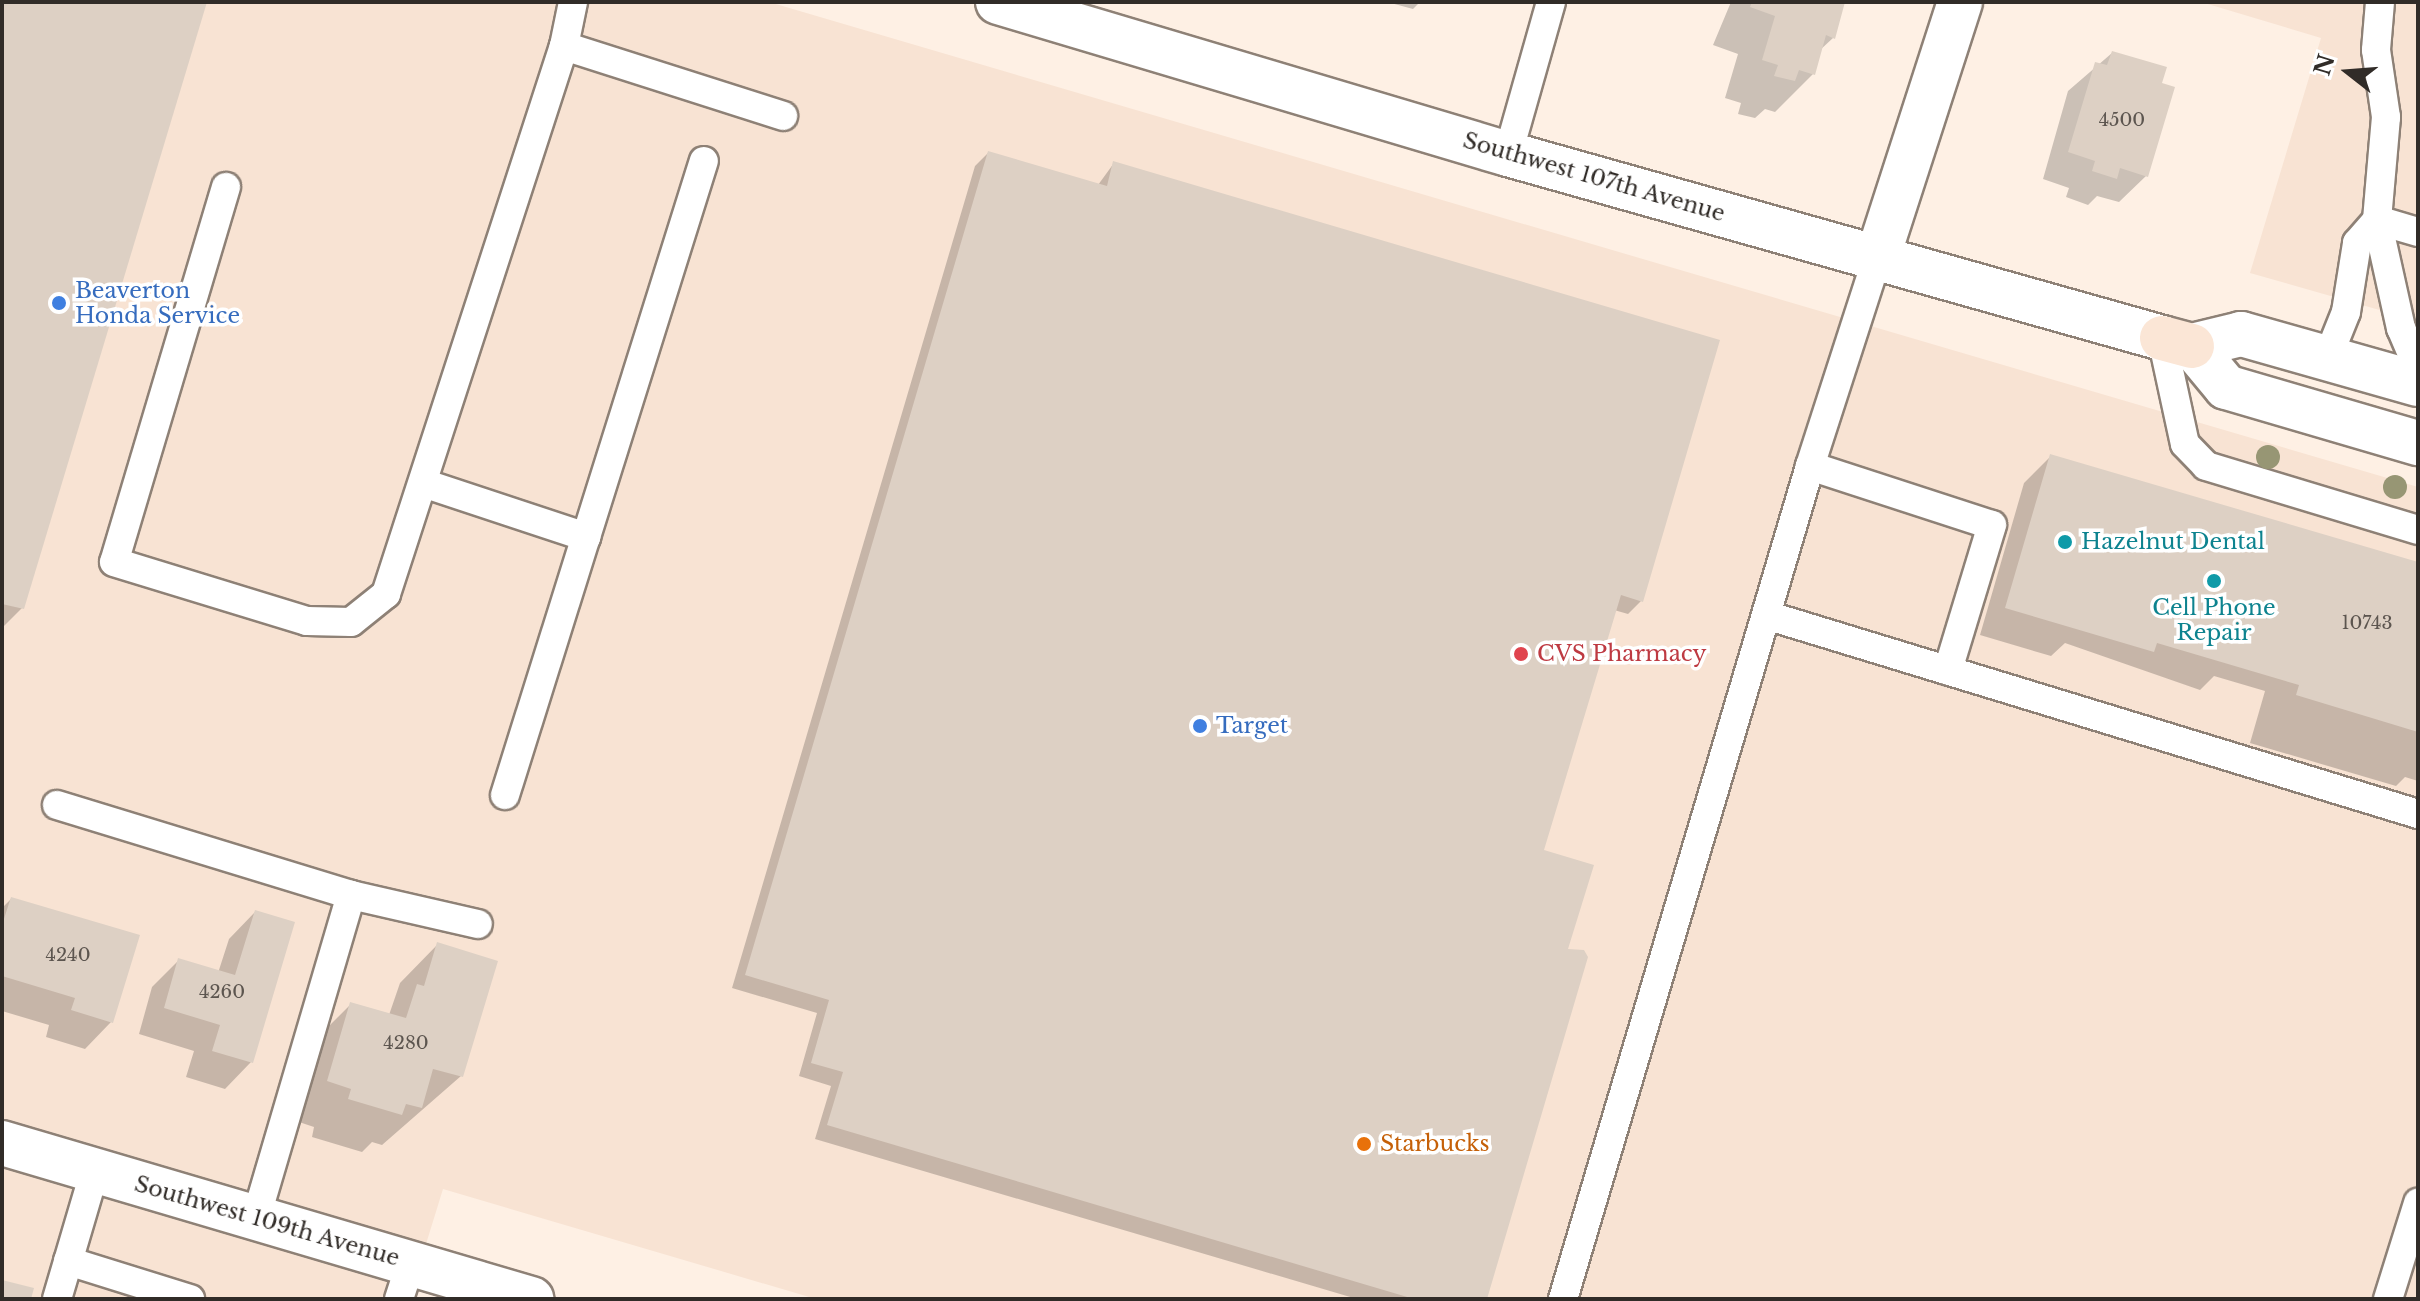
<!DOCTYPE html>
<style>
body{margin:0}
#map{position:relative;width:2420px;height:1301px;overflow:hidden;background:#fef0e4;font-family:"Libre Baskerville",serif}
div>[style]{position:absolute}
.built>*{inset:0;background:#f8e3d3}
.shadow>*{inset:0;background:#0003}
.building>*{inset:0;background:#ddd0c4}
.roads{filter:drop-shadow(2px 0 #8e8176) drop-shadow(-2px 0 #8e8176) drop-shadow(0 2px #8e8176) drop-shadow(0 -2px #8e8176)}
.lane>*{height:28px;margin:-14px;padding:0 14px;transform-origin:14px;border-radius:14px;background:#fff}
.street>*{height:44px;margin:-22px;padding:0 22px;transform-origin:22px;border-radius:22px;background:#fff}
.secondary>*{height:44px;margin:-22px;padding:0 22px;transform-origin:22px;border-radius:22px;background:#fbe6d6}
.trees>*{width:24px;height:24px;margin:-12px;border-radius:50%;background:#979674}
.dots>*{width:22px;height:22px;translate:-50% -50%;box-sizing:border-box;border:4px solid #fff;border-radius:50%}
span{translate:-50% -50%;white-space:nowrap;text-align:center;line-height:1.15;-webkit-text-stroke:7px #fff;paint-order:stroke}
.number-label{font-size:18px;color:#5c554f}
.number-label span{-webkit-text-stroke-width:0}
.street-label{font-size:22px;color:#312c28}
.shop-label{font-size:22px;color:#366cbe}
.left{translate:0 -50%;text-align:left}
.culture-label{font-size:22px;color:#0d838f}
.health-label{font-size:22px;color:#be3a42}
.food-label{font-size:22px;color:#c56008}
.frame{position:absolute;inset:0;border:4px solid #312c28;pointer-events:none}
.north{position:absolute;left:2308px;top:32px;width:80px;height:80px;-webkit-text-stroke:6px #fff;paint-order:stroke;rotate:287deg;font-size:22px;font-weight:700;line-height:32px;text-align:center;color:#312c28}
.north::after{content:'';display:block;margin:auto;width:28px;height:36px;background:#312c28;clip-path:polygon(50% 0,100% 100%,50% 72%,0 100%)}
</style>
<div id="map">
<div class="built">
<i style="clip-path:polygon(2px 2px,769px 2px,2418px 487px,2418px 1299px,816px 1299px,443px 1189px,409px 1299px,2px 1299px)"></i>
<i style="clip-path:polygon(2201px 2px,2418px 2px,2418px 321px,2250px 273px,2321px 38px)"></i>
</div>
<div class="shadow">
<i style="clip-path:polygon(2px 2px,204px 2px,22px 608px,2px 628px)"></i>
<i style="clip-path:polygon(1387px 2px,1420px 2px,1413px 9px)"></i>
<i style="clip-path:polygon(1731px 2px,1843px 2px,1833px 38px,1819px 51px,1813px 74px,1775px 112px,1765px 109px,1755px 118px,1738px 114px,1741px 103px,1725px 98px,1738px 54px,1713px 45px)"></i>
<i style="clip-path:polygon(2112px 53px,2146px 176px,2119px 202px,2097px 196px,2088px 205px,2066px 197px,2069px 188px,2043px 179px,2068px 91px)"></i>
<i style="clip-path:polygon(988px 153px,1098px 185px,1114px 163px,1641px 601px,1628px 614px,1614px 610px,1542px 852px,1565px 951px,1485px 1299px,1357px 1299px,815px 1139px,831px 1086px,799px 1076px,817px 1013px,732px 988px,975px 166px)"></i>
<i style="clip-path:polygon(2051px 456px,2418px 564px,2418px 781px,2405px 777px,2396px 786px,2250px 743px,2265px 691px,2214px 676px,2200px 690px,2065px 643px,2051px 656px,1980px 635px,2024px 483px)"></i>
<i style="clip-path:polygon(11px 899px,111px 1022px,85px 1049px,46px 1037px,49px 1025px,2px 1011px,2px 908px)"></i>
<i style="clip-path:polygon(255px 912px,251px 1062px,225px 1089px,186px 1077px,194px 1051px,139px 1034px,152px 987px,179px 960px,218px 973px,229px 939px)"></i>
<i style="clip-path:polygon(438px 944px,461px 1076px,382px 1145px,372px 1142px,362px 1152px,312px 1137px,314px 1127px,290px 1119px,313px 1042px,351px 1004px,389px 1015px,400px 983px)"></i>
</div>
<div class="building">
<i style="clip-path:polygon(2px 2px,207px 2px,24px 609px,2px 604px)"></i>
<i style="clip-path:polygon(1752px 2px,1845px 2px,1835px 39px,1826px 35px,1815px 75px,1799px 70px,1795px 81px,1774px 76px,1778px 65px,1762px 60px,1775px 16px,1750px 7px)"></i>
<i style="clip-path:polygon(2112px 51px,2167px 67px,2162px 83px,2175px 87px,2148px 177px,2120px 168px,2117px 179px,2092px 171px,2095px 161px,2068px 152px,2095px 62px,2107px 65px)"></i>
<i style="clip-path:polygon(988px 151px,1107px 186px,1113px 161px,1720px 340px,1643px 602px,1621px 595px,1544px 850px,1594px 865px,1568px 949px,1584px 950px,1588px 957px,1487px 1299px,1414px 1299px,827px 1125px,843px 1072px,811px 1063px,829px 1000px,745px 975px)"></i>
<i style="clip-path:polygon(2050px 454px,2418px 562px,2418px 732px,2296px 695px,2299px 685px,2157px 643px,2154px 652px,2005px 608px)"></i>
<i style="clip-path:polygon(11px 897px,140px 935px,113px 1023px,71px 1010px,75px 998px,2px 976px,2px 925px)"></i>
<i style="clip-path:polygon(255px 910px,295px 922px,253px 1063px,212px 1051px,220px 1025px,164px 1008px,178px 958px,235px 975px)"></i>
<i style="clip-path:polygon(437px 942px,498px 961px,463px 1077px,433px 1069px,422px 1108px,406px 1104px,402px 1115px,348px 1099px,351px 1089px,327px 1081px,350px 1002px,406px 1018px,417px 984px,424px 986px)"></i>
<i style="clip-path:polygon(2px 1280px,34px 1288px,31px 1299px,2px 1299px)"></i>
</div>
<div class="roads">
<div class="lane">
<i style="left:2380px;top:2px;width:48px;rotate:94.8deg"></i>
<i style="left:2376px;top:50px;width:68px;rotate:81.5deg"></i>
<i style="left:2386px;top:117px;width:103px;rotate:95deg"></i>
<i style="left:2377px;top:220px;width:111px;rotate:77.5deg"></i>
<i style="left:2401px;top:328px;width:43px;rotate:67deg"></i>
<i style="left:564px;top:46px;width:230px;rotate:17.7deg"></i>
<i style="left:1508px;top:154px;width:158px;rotate:-74.2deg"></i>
<i style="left:226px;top:187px;width:391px;rotate:106.6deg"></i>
<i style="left:114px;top:562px;width:202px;rotate:17deg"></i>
<i style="left:307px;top:621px;width:44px;rotate:1.3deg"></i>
<i style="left:351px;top:622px;width:45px;rotate:-38.7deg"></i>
<i style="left:386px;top:594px;width:576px;rotate:-72.01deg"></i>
<i style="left:564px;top:46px;width:45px;rotate:-78.4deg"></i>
<i style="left:2377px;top:220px;width:43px;rotate:16.3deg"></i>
<i style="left:2162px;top:338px;width:108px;rotate:77.8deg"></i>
<i style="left:2185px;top:444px;width:30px;rotate:46deg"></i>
<i style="left:2206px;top:466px;width:221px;rotate:16.8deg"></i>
<i style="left:2328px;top:357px;width:48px;rotate:-68.2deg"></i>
<i style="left:2346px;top:312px;width:70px;rotate:-80.9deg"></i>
<i style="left:2357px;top:243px;width:30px;rotate:-49deg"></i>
<i style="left:1810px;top:466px;width:191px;rotate:18deg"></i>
<i style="left:1992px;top:525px;width:152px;rotate:106.9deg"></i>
<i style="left:423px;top:483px;width:172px;rotate:18.3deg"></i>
<i style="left:586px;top:537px;width:394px;rotate:-72.6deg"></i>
<i style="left:1766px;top:615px;width:682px;rotate:16.97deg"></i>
<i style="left:505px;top:795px;width:270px;rotate:-72.6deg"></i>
<i style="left:57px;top:805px;width:307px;rotate:17deg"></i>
<i style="left:351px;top:895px;width:336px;rotate:106.4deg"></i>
<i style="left:351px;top:895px;width:130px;rotate:12.9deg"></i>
<i style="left:68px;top:1261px;width:128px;rotate:17.3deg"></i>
<i style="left:57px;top:1299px;width:134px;rotate:-73.6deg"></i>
<i style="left:399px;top:1299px;width:38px;rotate:-72deg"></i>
<i style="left:1563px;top:1299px;width:869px;rotate:-73.48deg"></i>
<i style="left:1810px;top:466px;width:221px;rotate:-72.1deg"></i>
<i style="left:2388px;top:1299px;width:101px;rotate:-72.6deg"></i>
</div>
<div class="street">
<i style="left:998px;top:2px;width:532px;rotate:16.6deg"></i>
<i style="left:1508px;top:154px;width:679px;rotate:15.71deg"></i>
<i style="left:1878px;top:256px;width:267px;rotate:-72.1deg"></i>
<i style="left:2418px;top:384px;width:184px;rotate:-164.2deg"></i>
<i style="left:2241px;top:334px;width:50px;rotate:166.2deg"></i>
<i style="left:2192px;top:346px;width:53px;rotate:50.3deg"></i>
<i style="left:2226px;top:387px;width:200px;rotate:16.3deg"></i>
<i style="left:2px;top:1143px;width:552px;rotate:16.43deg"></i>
</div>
<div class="secondary">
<i style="left:2162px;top:338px;width:31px;rotate:15deg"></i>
</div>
</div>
<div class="trees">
<i style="left:2268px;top:457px"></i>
<i style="left:2395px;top:487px"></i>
</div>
<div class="dots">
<i style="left:59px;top:303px;background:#3f7fe0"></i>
<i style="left:2065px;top:542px;background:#0f9aa8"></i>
<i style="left:2214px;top:581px;background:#0f9aa8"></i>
<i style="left:1521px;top:654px;background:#e0444e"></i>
<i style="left:1200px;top:726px;background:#3f7fe0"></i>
<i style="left:1364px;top:1144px;background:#e8710a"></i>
</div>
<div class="number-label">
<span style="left:2122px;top:120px">4500</span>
<span style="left:2367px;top:623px">10743</span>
<span style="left:68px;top:955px">4240</span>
<span style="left:222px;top:992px">4260</span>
<span style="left:406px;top:1043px">4280</span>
</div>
<div class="street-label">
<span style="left:1594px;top:177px;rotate:16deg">Southwest 107th Avenue</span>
<span style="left:267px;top:1221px;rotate:16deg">Southwest 109th Avenue</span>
</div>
<div class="shop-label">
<span class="left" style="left:75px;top:303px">Beaverton<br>Honda Service</span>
<span class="left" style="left:1216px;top:726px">Target</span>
</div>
<div class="culture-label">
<span class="left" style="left:2081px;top:542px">Hazelnut Dental</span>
<span style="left:2214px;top:620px">Cell Phone<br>Repair</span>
</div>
<div class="health-label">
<span class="left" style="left:1537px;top:654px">CVS Pharmacy</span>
</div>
<div class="food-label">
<span class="left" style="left:1380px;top:1144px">Starbucks</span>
</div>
<div class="frame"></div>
<div class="north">N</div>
</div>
